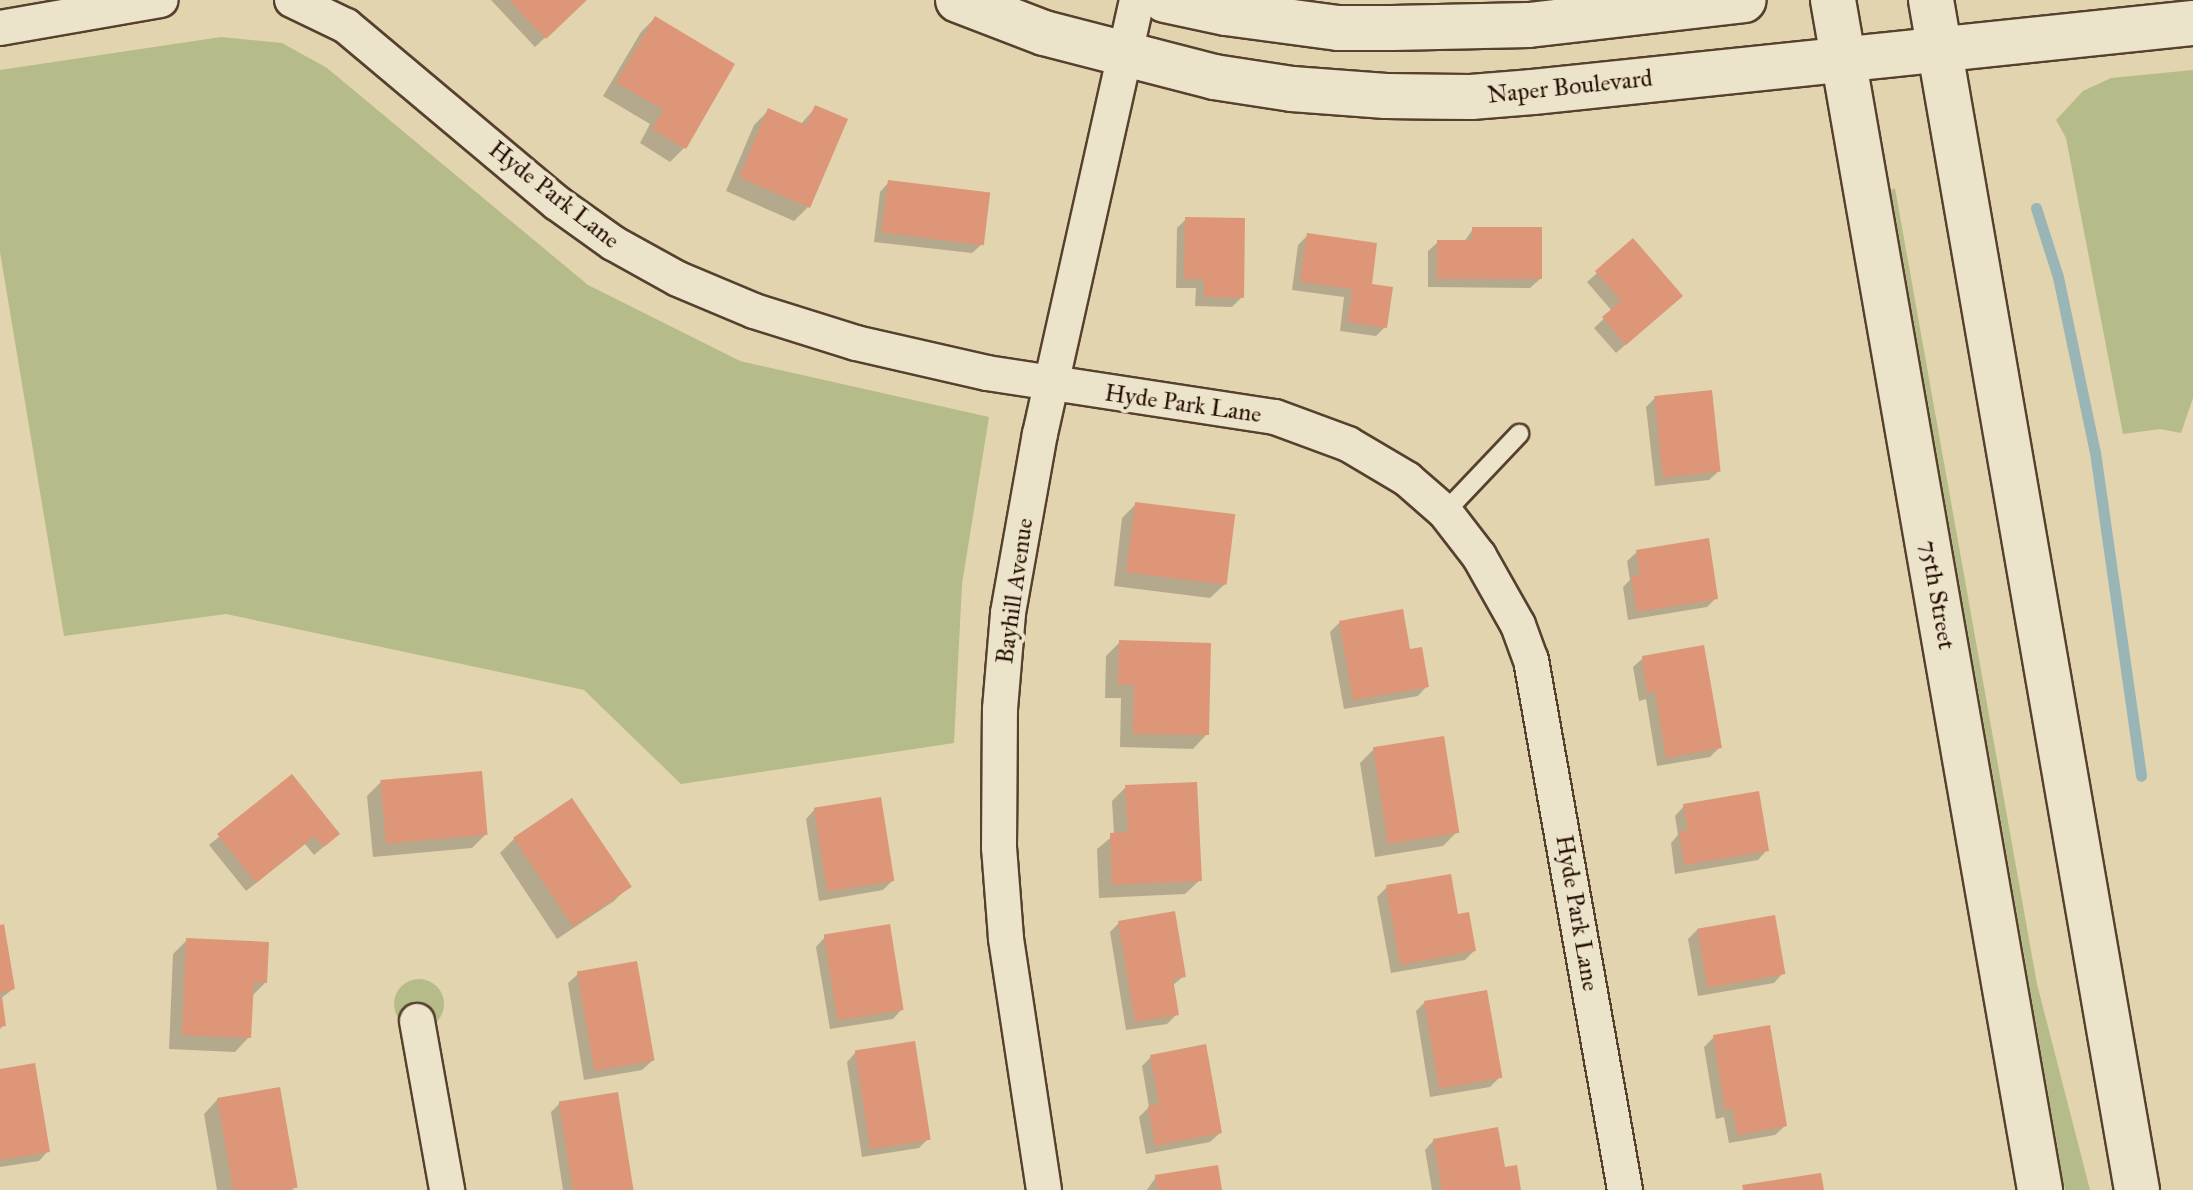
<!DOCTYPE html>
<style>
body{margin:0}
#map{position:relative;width:2193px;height:1190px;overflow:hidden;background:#e1d4af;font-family:"IM FELL Great Primer",serif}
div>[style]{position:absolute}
.green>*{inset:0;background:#b5bc89}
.round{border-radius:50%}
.shadow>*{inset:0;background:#0003}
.stream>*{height:11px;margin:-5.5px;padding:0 5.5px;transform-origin:5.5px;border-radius:5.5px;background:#99b5b6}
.building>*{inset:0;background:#dd9678;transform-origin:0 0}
.roads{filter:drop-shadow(2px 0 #56402e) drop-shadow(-2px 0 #56402e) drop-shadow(0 2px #56402e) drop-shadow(0 -2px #56402e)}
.lane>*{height:18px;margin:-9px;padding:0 9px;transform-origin:9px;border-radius:9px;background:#ece3cb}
.street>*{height:34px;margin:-17px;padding:0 17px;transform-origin:17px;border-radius:17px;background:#ece3cb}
.secondary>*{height:44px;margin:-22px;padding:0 22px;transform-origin:22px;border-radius:22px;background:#ece3cb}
span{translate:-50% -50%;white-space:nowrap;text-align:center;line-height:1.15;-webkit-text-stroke:8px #ece3cb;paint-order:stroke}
.street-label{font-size:24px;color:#270f03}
</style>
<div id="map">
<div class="green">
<i style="clip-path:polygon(221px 37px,282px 43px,327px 68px,588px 285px,740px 361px,989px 417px,962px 584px,954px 743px,681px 784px,584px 690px,226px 614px,64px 636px,0 252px,0 70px)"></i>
<i style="clip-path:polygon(2193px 70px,2193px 398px,2181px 433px,2160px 429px,2123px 434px,2066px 138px,2056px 120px,2083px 91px,2111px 78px)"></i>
<i style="clip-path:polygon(1895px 188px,2037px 984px,2090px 1190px,2065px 1190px,1891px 190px)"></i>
<i class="round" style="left:394px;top:979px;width:50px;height:50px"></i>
</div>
<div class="shadow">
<i style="clip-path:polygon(491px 0,585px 0,535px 47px)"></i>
<i style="clip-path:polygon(655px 18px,684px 148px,670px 162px,640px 143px,650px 124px,603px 96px,641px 32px)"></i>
<i style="clip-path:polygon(816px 107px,808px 207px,794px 221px,726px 191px,754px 125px,768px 111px,800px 125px)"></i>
<i style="clip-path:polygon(889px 182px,982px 244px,972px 253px,874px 242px,880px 192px)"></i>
<i style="clip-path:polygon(1186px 219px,1242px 297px,1232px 307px,1195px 306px,1196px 288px,1176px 288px,1177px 228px)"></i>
<i style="clip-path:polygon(1473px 229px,1540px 279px,1530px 288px,1428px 287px,1428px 251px,1438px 242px,1464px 242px)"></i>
<i style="clip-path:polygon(1308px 235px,1369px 286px,1385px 327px,1376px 336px,1340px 331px,1344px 297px,1292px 290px,1298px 245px)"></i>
<i style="clip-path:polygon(1633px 241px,1671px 305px,1616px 353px,1594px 328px,1612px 311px,1587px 282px)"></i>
<i style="clip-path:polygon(1655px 398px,1719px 471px,1709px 480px,1655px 486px,1646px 407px)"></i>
<i style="clip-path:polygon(1136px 504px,1225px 584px,1210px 598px,1114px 586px,1122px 518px)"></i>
<i style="clip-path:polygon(1637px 552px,1716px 598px,1707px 607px,1628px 620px,1623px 587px,1630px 580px,1627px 561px)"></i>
<i style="clip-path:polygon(1339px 623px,1409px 652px,1427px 686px,1418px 696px,1344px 709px,1330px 632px)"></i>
<i style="clip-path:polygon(1120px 642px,1207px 734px,1193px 749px,1120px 747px,1121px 698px,1105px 698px,1106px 656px)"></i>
<i style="clip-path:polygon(1643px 658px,1720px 747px,1710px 757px,1657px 766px,1646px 699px,1639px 701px,1633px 667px)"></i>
<i style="clip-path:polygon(1374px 749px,1457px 832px,1443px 846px,1375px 857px,1360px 763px)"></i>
<i style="clip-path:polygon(292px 777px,328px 843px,314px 855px,305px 844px,246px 891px,209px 845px)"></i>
<i style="clip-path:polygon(381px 782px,486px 834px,472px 848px,373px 857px,367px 796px)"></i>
<i style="clip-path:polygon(1126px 787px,1200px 880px,1185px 894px,1099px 898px,1097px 849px,1114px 835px,1112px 801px)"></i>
<i style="clip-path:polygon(1684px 806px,1767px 850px,1758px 860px,1675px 874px,1671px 843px,1678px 835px,1675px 816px)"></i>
<i style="clip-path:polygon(815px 809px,892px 881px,883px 890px,819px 901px,806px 819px)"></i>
<i style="clip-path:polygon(514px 839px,628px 887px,614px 901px,557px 939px,500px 853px)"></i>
<i style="clip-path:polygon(1387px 887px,1456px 916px,1474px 951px,1465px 960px,1391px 973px,1377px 897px)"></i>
<i style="clip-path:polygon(1119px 923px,1184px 976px,1172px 986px,1177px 1014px,1167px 1024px,1126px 1030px,1110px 932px)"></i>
<i style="clip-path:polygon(0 927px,13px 989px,0 999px,4px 1025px,0 1029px)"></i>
<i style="clip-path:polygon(1698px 929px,1783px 973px,1774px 983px,1698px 996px,1688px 939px)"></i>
<i style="clip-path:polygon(825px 937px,902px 1009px,893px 1019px,830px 1029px,816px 947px)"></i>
<i style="clip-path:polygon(187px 940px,265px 983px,251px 997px,249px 1037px,235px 1052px,169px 1049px,173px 954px)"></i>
<i style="clip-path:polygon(578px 974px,652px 1061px,642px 1070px,584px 1080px,568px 983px)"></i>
<i style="clip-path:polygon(1425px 1002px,1499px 1078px,1490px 1087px,1430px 1097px,1416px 1011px)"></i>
<i style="clip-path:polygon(1714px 1037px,1785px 1126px,1775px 1135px,1729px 1143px,1724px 1117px,1716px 1119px,1704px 1047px)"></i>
<i style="clip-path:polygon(856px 1052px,928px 1139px,919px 1148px,862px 1157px,847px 1062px)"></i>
<i style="clip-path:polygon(1151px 1057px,1220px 1133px,1210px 1142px,1146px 1154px,1139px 1117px,1149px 1107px,1142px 1066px)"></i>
<i style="clip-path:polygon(0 1071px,48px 1151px,39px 1161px,0 1167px)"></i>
<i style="clip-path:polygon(218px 1099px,295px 1187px,292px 1190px,217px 1190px,204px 1114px)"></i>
<i style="clip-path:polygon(560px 1103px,631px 1190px,563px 1190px,551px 1112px)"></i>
<i style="clip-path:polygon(1434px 1140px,1504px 1169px,1519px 1190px,1432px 1190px,1425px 1150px)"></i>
<i style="clip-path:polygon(1156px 1177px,1220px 1190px,1147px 1190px)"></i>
</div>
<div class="stream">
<i style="left:2036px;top:208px;width:72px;rotate:72.3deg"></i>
<i style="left:2058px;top:277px;width:179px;rotate:78.1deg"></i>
<i style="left:2095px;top:452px;width:327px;rotate:81.9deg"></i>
</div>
<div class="building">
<i style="clip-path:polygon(509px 0,587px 0,546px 39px)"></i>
<i style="clip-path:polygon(655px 16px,735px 64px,686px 149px,652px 129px,663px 110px,616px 82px)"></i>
<i style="clip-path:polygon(815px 105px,848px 119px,810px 208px,739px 177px,768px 108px,806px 125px)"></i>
<i style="left:888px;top:180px;width:103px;height:53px;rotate:7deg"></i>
<i style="clip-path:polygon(1185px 217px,1245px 218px,1244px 298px,1204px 297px,1204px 279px,1184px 279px)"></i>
<i style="clip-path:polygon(1472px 227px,1542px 227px,1542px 279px,1437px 279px,1437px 240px,1472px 240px)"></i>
<i style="clip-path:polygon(1307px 233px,1377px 243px,1372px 284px,1393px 287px,1387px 328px,1348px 322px,1352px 289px,1300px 282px)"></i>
<i style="clip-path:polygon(1633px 238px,1683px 296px,1626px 345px,1602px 317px,1621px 301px,1595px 271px)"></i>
<i style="left:1712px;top:390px;width:82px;height:58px;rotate:84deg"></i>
<i style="left:1135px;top:502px;width:101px;height:71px;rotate:7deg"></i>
<i style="clip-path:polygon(1709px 538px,1718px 599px,1637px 612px,1631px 576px,1640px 575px,1636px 550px)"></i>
<i style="clip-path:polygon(1403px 609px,1410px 649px,1422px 647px,1429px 687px,1353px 700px,1339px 621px)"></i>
<i style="clip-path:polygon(1119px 640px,1211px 643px,1209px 735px,1133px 734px,1134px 685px,1118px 685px)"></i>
<i style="clip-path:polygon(1704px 645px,1722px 748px,1666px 758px,1655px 691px,1647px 693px,1642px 656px)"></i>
<i style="left:1444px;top:736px;width:98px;height:72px;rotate:81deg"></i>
<i style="left:482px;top:771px;width:64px;height:102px;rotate:85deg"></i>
<i style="clip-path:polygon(292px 774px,340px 834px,324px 847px,315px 836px,256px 883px,217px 834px)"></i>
<i style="clip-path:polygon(1197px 782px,1202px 881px,1112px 885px,1110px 833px,1128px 832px,1125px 785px)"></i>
<i style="clip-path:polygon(1759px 791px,1769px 851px,1684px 865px,1679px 831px,1688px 830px,1683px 804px)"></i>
<i style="left:881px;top:797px;width:85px;height:68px;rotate:81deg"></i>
<i style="left:572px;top:798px;width:107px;height:71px;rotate:56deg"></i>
<i style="clip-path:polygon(1451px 874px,1458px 914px,1469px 912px,1476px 951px,1400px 965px,1386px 885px)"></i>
<i style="clip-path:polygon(1175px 911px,1186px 977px,1173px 979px,1179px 1015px,1135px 1022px,1118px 921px)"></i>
<i style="left:1775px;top:915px;width:60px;height:79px;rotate:80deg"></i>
<i style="clip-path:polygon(4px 924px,15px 989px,0 993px,0 925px)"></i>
<i style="left:890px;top:924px;width:87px;height:67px;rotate:81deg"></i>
<i style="clip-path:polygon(186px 938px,269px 942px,267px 983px,254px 982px,251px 1038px,182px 1035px)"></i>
<i style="left:637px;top:961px;width:101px;height:61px;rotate:80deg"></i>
<i style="left:1487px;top:990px;width:89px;height:64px;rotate:80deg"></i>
<i style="clip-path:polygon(2px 996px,6px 1026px,0 1027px,0 997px)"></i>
<i style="clip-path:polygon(1770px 1025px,1787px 1126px,1737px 1135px,1733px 1109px,1725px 1110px,1713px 1035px)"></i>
<i style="left:915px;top:1041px;width:100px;height:61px;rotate:81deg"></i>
<i style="clip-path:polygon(1206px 1044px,1222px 1133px,1155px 1146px,1148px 1106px,1159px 1104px,1150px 1055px)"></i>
<i style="clip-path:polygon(35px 1063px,50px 1152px,0 1160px,0 1069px)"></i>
<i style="left:280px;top:1087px;width:102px;height:64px;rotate:80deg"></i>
<i style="left:618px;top:1092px;width:99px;height:60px;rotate:81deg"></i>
<i style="clip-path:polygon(1498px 1127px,1505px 1167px,1517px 1165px,1521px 1190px,1442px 1190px,1433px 1139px)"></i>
<i style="clip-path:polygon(1218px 1165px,1222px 1190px,1157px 1190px,1155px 1175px)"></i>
<i style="clip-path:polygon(1821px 1173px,1824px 1190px,1743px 1190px,1742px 1185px)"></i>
</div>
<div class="roads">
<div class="lane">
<i style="left:1445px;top:512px;width:108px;rotate:-46.5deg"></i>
</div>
<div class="street">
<i style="left:292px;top:0;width:60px;rotate:25.7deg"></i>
<i style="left:346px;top:26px;width:275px;rotate:40deg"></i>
<i style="left:557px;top:203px;width:69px;rotate:35.5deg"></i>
<i style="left:613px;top:243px;width:74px;rotate:29deg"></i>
<i style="left:678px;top:279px;width:82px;rotate:22.8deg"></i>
<i style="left:754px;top:311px;width:107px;rotate:17.4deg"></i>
<i style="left:856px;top:343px;width:134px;rotate:12.9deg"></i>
<i style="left:987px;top:373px;width:291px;rotate:8.7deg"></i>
<i style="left:1275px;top:417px;width:78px;rotate:20.3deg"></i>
<i style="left:1348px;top:444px;width:69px;rotate:30.7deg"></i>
<i style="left:1407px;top:479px;width:50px;rotate:41deg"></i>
<i style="left:1445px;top:512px;width:56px;rotate:52.3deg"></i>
<i style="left:1479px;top:556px;width:79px;rotate:60.5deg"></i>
<i style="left:1518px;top:625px;width:37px;rotate:70deg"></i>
<i style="left:1531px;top:660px;width:538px;rotate:79.94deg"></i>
<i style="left:0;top:28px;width:163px;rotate:-9.9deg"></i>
<i style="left:417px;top:1021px;width:172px;rotate:79.9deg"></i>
<i style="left:1044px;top:1190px;width:255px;rotate:-98.6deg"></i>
<i style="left:1006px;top:938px;width:90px;rotate:-94.4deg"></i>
<i style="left:999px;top:848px;width:139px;rotate:-89.6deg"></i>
<i style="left:1000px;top:709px;width:96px;rotate:-85.2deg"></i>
<i style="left:1008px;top:613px;width:182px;rotate:-79.9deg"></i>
<i style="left:1040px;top:434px;width:445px;rotate:-77.4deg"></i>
</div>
<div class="secondary">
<i style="left:958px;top:0;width:92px;rotate:21deg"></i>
<i style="left:1044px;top:33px;width:176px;rotate:14.5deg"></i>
<i style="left:1214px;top:77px;width:79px;rotate:8.7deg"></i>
<i style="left:1292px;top:89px;width:94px;rotate:4.3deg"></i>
<i style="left:1386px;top:96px;width:85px;rotate:0.7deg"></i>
<i style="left:1471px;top:97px;width:62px;rotate:-4.6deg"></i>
<i style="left:1533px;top:92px;width:664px;rotate:-5.97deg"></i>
<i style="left:1165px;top:0;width:62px;rotate:12deg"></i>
<i style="left:1226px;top:13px;width:113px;rotate:7.6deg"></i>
<i style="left:1338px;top:28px;width:54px"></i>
<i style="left:1392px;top:28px;width:137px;rotate:-1.3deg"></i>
<i style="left:1529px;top:25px;width:216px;rotate:-6.6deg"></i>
<i style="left:1833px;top:0;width:1208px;rotate:80.13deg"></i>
<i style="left:1931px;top:0;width:1208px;rotate:80.18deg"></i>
</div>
</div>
<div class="street-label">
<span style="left:1570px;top:87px;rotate:-6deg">Naper Boulevard</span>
<span style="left:554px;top:195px;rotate:38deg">Hyde Park Lane</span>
<span style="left:1183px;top:404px;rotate:8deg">Hyde Park Lane</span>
<span style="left:1015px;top:591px;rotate:-82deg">Bayhill Avenue</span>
<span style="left:1937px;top:595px;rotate:80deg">75th Street</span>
<span style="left:1577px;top:913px;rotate:80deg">Hyde Park Lane</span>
</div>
</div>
